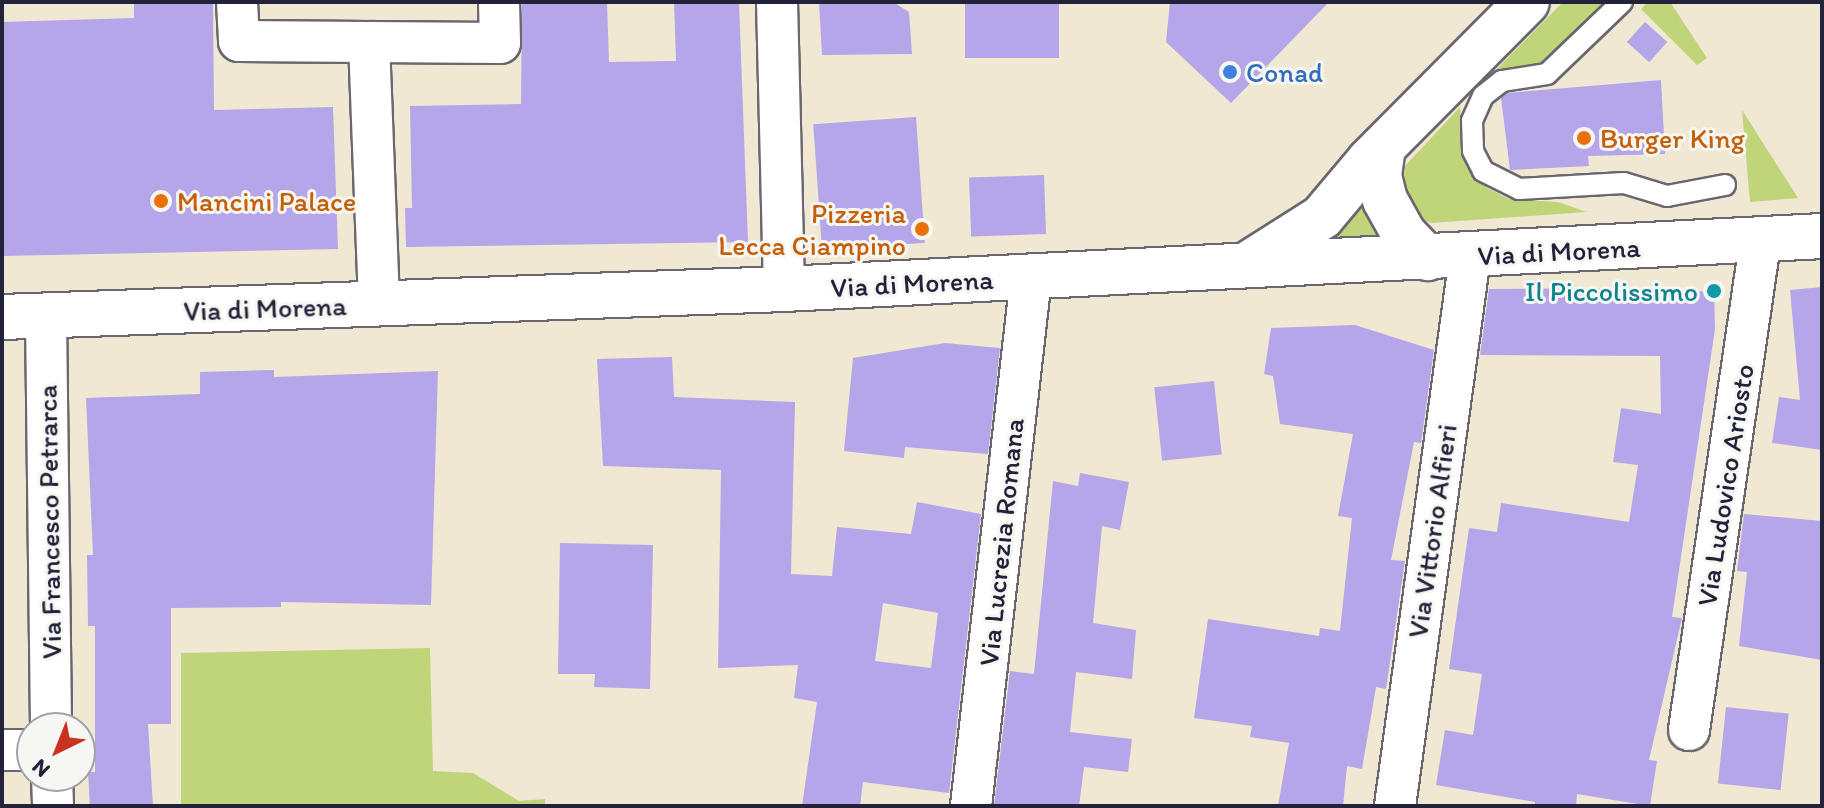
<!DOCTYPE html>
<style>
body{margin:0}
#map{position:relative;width:1824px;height:808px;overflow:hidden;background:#f0e8d2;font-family:Itim,sans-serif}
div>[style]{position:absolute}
.green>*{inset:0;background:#c0d579}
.building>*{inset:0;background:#b4a6e8;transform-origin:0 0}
.roads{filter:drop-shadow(2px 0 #6a6770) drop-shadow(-2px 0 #6a6770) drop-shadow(0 2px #6a6770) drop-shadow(0 -2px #6a6770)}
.service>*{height:20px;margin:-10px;padding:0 10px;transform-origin:10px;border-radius:10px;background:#fff}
.minor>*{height:40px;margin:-20px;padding:0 20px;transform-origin:20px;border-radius:20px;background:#fff}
.tertiary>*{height:44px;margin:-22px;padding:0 22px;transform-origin:22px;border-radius:22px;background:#fff}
.dots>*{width:22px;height:22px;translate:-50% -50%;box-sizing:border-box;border:4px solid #f6f6f2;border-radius:50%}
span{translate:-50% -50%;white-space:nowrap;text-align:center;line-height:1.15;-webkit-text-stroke:6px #f6f6f2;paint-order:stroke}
.shop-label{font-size:28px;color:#366cbe}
.left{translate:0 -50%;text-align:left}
.food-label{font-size:28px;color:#c56008}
.right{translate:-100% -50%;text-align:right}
.street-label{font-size:28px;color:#22223b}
.culture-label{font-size:28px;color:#0d838f}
.frame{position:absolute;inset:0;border:4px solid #22223b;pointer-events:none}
.north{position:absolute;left:16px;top:712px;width:80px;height:80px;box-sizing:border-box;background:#f6f6f2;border:2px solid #a1a1a9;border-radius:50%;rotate:223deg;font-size:22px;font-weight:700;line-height:32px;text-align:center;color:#22223b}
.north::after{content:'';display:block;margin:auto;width:28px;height:36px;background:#c8321e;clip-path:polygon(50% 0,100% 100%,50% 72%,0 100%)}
</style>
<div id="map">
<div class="green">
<i style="clip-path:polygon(1563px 2px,1607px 2px,1554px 58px,1538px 68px,1485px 81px)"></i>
<i style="clip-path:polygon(1648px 2px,1670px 2px,1707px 58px,1697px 65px,1641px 9px)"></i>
<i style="clip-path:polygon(1460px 107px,1465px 160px,1487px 188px,1509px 199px,1558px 202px,1587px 212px,1431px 223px,1415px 216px,1405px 204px,1404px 167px)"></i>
<i style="clip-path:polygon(1742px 110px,1798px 198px,1750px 202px)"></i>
<i style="clip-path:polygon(1366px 191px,1383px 237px,1330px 239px)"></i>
<i style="clip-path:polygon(430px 648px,433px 771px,473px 773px,519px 801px,545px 799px,545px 806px,181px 806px,181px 653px)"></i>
</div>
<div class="building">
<i style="clip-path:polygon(134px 2px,213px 2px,214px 110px,333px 107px,338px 249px,2px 256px,2px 22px,134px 18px)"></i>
<i style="clip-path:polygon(522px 2px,607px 2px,609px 62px,676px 61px,674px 2px,739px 2px,748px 242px,406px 247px,405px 208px,412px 208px,410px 106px,521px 104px)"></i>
<i style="clip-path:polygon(819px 2px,893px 2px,909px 12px,912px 54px,822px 55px)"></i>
<i style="left:965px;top:2px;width:94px;height:56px"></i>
<i style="clip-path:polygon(1170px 2px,1329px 2px,1231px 103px,1166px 42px)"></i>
<i style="left:1645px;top:22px;width:30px;height:27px;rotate:42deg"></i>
<i style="clip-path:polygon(1661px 80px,1665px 154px,1588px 156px,1589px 166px,1510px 170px,1501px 98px,1507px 93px)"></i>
<i style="left:916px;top:117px;width:126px;height:103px;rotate:86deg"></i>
<i style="left:1044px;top:175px;width:59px;height:75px;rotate:88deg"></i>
<i style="clip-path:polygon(1822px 287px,1822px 450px,1772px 443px,1779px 397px,1800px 400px,1790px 290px)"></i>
<i style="clip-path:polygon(1612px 288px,1612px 293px,1714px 291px,1715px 329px,1672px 617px,1682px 618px,1649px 760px,1657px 761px,1650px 806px,1577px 794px,1576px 806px,1535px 806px,1535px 802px,1436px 785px,1445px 730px,1473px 735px,1482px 674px,1449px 669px,1469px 528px,1497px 532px,1501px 503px,1629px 522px,1638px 465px,1613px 462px,1621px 408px,1661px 414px,1660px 356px,1480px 355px,1489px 289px)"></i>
<i style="clip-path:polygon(1355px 325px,1434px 350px,1421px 443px,1414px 442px,1391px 560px,1405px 561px,1386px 689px,1376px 687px,1362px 769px,1347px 766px,1343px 806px,1278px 806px,1289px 743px,1250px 737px,1252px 726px,1194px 718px,1208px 619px,1319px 636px,1320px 628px,1340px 631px,1352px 518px,1338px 516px,1353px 434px,1280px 424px,1273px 376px,1264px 374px,1271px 328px)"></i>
<i style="clip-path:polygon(945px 343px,1000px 348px,988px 454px,905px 447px,904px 458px,844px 451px,853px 358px)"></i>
<i style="clip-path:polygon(evenodd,672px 357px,674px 397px,795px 402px,791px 574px,832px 576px,837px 527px,911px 534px,917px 502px,981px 514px,949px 793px,863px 782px,860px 806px,802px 806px,817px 702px,794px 698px,798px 665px,718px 668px,721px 470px,603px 466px,597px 359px,672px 357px,883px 603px,938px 613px,931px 668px,875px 661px,883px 603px)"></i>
<i style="clip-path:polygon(274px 370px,274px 377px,438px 371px,431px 605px,281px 602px,281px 607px,171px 608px,171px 724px,148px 724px,153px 806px,90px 806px,88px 772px,95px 772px,95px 626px,88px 626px,87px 555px,93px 555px,86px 398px,200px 394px,200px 372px)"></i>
<i style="left:1214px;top:381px;width:74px;height:60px;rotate:84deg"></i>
<i style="clip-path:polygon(1080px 473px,1129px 482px,1120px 530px,1102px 526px,1093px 623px,1136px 630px,1132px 679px,1076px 672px,1070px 732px,1132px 739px,1128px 772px,1084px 767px,1079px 806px,994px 806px,1010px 671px,1034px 674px,1053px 481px,1078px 486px)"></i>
<i style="clip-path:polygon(1744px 514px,1822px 521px,1822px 660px,1739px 646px,1747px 572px,1737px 571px)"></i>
<i style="clip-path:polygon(560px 543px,653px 545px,650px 689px,594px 687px,595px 674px,558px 674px)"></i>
<i style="left:1726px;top:707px;width:63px;height:77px;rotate:6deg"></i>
</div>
<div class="roads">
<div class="service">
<i style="left:1622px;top:2px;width:104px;rotate:136.2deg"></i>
<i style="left:1547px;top:74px;width:46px;rotate:171.2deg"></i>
<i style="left:1502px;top:81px;width:24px;rotate:142deg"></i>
<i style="left:1483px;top:96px;width:27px;rotate:114deg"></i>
<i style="left:1472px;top:121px;width:30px;rotate:88deg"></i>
<i style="left:1473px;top:151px;width:22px;rotate:63deg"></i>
<i style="left:1483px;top:171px;width:40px;rotate:26.6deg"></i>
<i style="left:1519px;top:189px;width:105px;rotate:-3.3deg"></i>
<i style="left:1624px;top:183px;width:45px;rotate:16.8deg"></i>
<i style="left:1667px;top:196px;width:59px;rotate:-10.7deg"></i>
</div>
<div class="minor">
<i style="left:237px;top:2px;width:39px;rotate:87deg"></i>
<i style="left:239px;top:41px;width:130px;rotate:0.4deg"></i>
<i style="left:369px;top:42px;width:262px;rotate:87.8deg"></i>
<i style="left:777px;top:2px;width:287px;rotate:88.6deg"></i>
<i style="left:369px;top:42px;width:131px;rotate:0.4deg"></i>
<i style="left:500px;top:43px;width:41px;rotate:-91.4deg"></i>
<i style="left:46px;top:316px;width:412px;rotate:89.3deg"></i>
<i style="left:1689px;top:730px;width:496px;rotate:-81.7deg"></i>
<i style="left:2px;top:750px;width:30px"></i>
<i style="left:52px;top:776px;width:30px;rotate:88deg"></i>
<i style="left:971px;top:806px;width:531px;rotate:-83.52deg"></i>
<i style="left:1395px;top:806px;width:555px;rotate:-82.23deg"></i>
</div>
<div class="tertiary">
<i style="left:1383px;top:147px;width:29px;rotate:98deg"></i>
<i style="left:1379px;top:176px;width:25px;rotate:76deg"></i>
<i style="left:1385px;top:200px;width:38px;rotate:61deg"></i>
<i style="left:1403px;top:233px;width:35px;rotate:46deg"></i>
<i style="left:1251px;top:262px;width:84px;rotate:-32.4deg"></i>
<i style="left:1322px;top:217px;width:73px;rotate:-50deg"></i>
<i style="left:1369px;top:161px;width:224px;rotate:-45.2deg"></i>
<i style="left:2px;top:317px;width:783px;rotate:-2.05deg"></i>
<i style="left:784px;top:289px;width:1039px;rotate:-2.92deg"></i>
</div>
</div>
<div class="dots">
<i style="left:1230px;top:72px;background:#3f7fe0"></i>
<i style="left:1584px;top:138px;background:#e8710a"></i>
<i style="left:161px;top:201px;background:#e8710a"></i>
<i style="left:922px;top:229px;background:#e8710a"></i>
<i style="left:1714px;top:291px;background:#0f9aa8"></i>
</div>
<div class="shop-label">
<span class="left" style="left:1246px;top:72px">Conad</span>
</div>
<div class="food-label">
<span class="left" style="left:1600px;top:138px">Burger King</span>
<span class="left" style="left:177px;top:201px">Mancini Palace</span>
<span class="right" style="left:906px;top:229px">Pizzeria<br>Lecca Ciampino</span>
</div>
<div class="street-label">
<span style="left:1559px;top:251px;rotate:-3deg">Via di Morena</span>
<span style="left:912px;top:283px;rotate:-3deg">Via di Morena</span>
<span style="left:265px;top:308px;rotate:-2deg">Via di Morena</span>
<span style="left:1725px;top:485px;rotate:-81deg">Via Ludovico Ariosto</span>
<span style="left:49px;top:522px;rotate:-91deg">Via Francesco Petrarca</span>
<span style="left:1432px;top:531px;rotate:-82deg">Via Vittorio Alfieri</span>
<span style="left:1001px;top:542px;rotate:-84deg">Via Lucrezia Romana</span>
</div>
<div class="culture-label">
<span class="right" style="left:1698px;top:291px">Il Piccolissimo</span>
</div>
<div class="frame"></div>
<div class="north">N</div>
</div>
